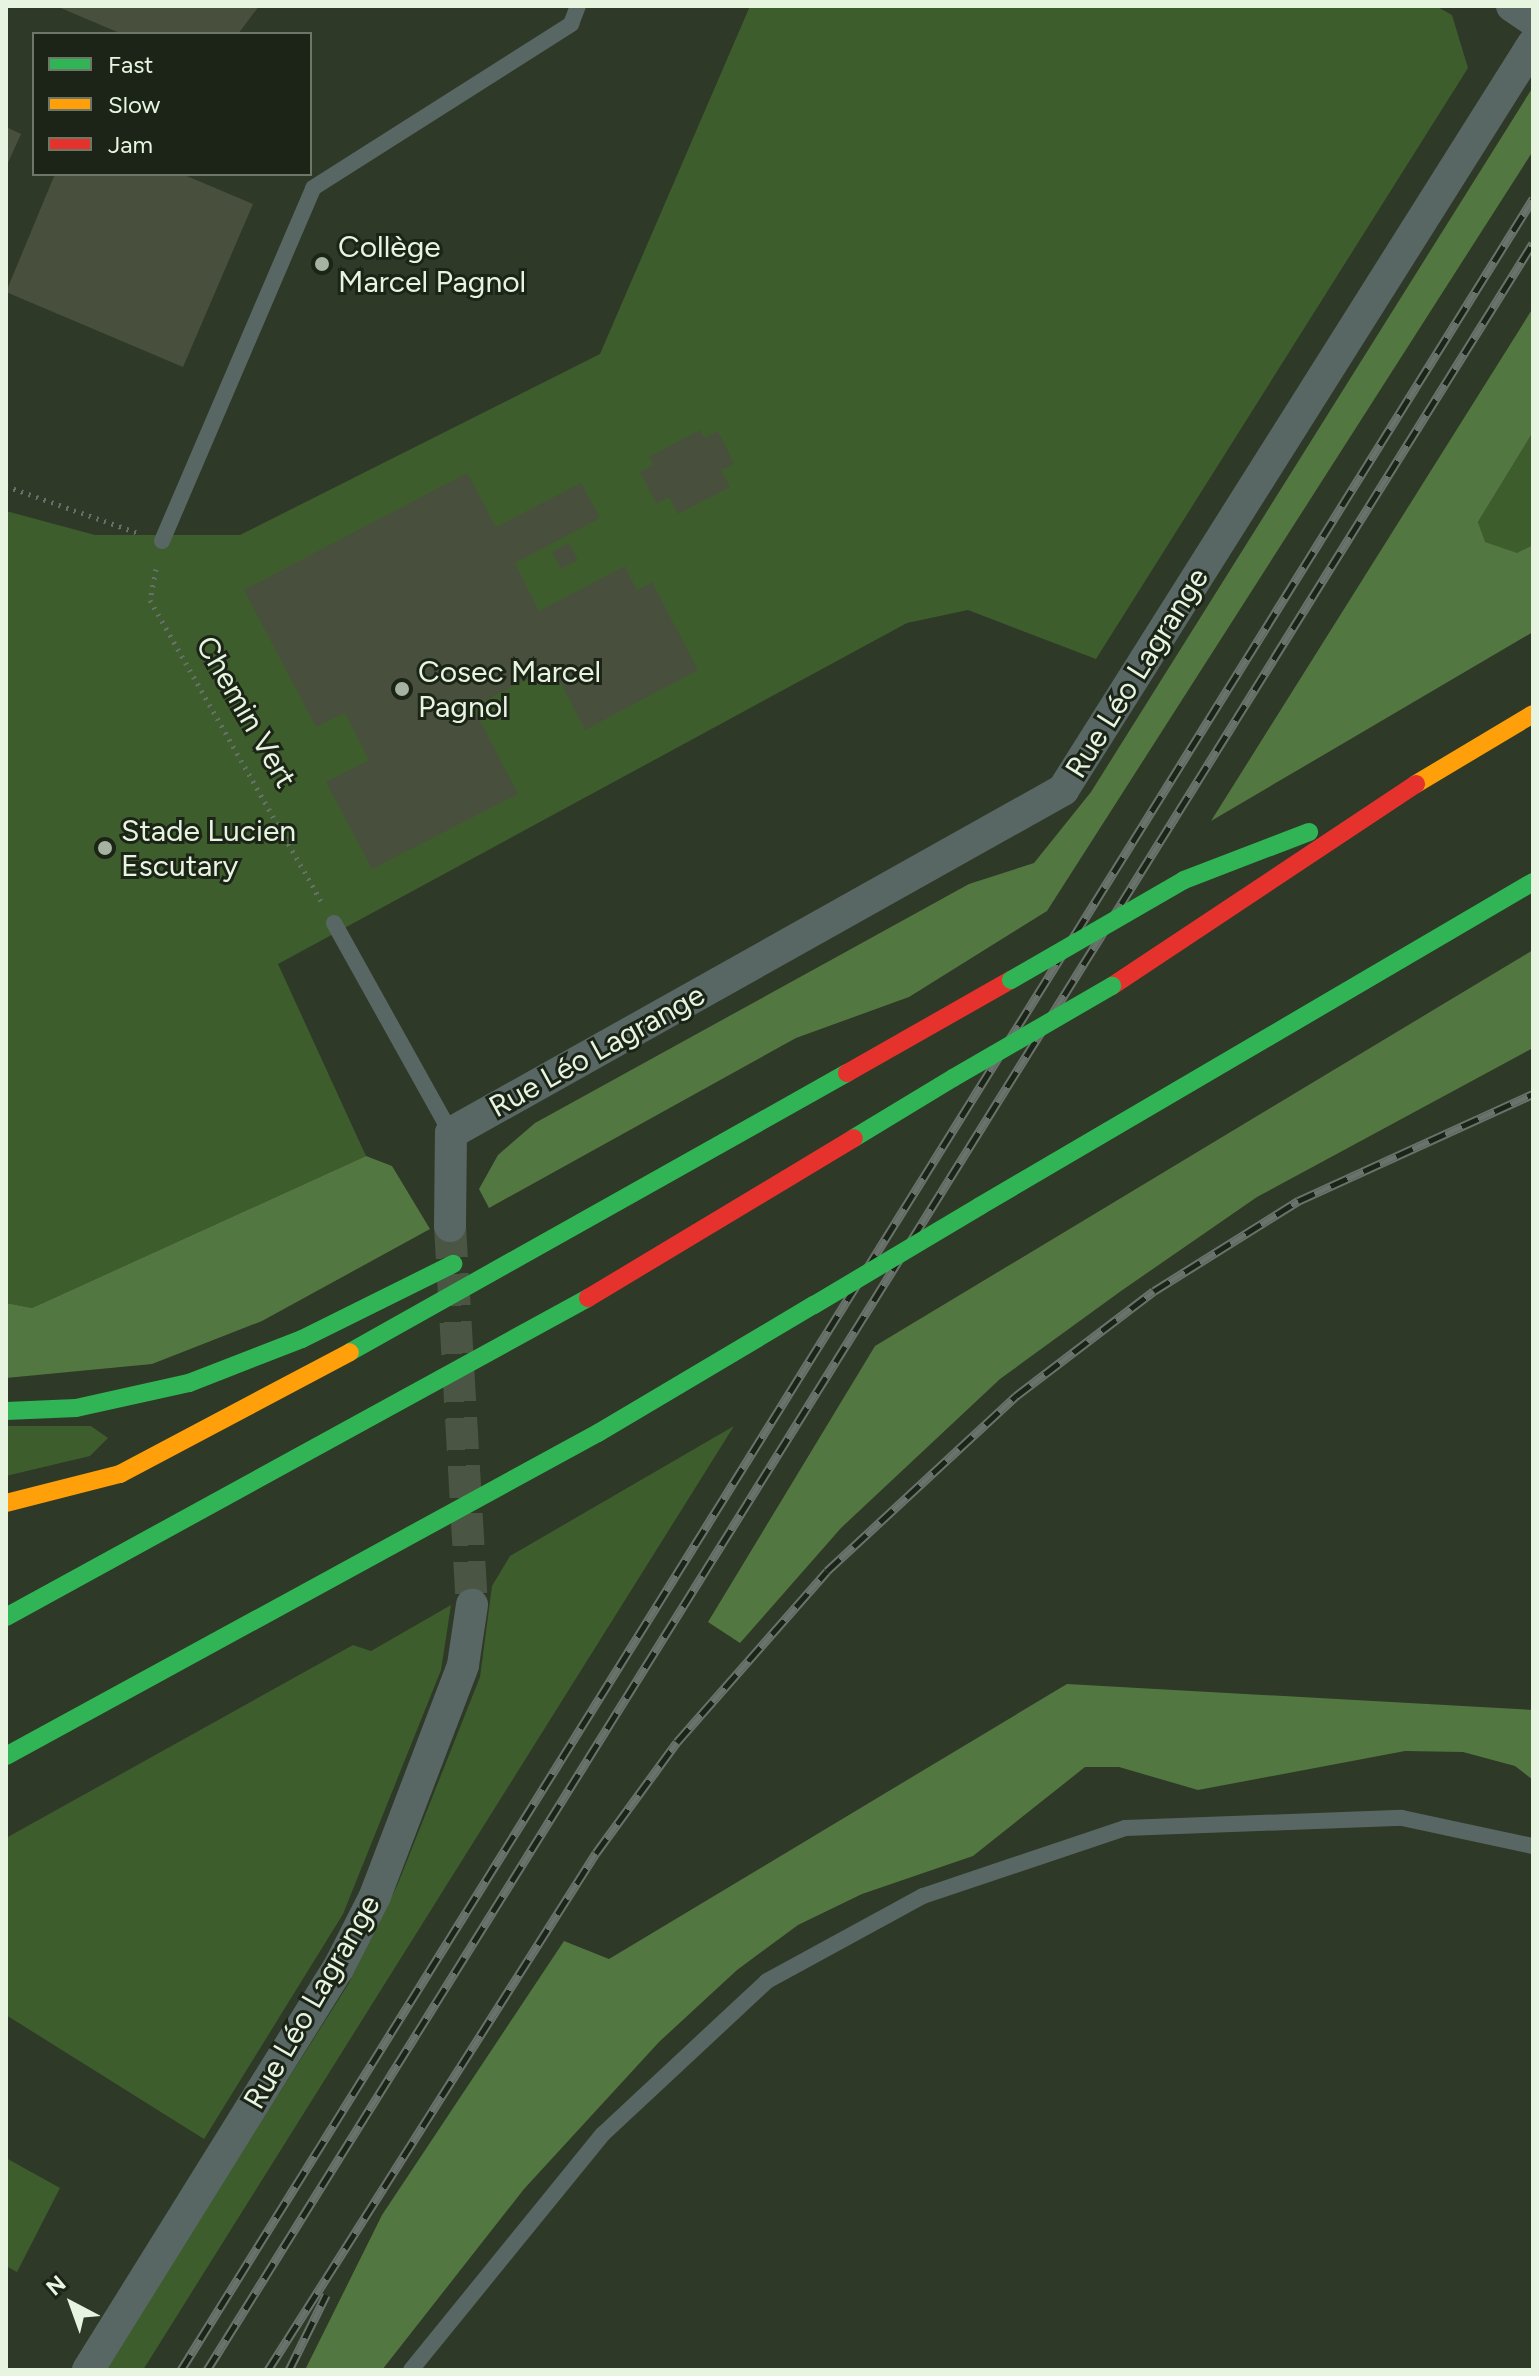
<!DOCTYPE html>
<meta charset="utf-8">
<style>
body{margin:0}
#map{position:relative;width:1539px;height:2376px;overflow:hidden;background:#2e3928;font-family:Figtree,sans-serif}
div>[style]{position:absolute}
.green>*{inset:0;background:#3e5d2c}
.forest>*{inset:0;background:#537740}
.building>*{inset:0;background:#494f3d;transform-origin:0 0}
.street-tunnel>*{height:32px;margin-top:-16px;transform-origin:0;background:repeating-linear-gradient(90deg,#4a5544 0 32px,transparent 0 48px)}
.path>*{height:5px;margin-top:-2.5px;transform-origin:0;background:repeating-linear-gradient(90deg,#65706a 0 2px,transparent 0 8px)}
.lane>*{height:16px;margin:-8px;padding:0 8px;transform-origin:8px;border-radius:8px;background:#586764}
.street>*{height:32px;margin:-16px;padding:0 16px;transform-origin:16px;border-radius:16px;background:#586764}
.fast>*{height:18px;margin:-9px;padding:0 9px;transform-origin:9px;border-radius:9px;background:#30b455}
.slow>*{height:18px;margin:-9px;padding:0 9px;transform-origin:9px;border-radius:9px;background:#ff9f0a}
.jam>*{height:18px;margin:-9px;padding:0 9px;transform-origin:9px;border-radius:9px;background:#e5322d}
.rail>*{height:9px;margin-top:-4.5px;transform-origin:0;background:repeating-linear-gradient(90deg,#1b2416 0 18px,#69736c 0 36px);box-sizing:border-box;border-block:2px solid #69736c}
.fast-bridge>*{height:18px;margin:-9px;padding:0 9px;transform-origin:9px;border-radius:9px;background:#30b455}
.dots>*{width:22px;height:22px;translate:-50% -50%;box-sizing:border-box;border:4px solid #1b2416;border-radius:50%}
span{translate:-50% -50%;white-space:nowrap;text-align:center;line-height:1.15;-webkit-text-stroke:6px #1b2416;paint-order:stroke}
.poi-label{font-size:30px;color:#e7f4e0}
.left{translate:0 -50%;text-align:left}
.street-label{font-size:30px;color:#e7f4e0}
.frame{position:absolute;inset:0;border:8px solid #e7f4e0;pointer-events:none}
.legend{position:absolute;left:32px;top:32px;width:280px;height:144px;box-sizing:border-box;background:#1b2416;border:2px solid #6d7767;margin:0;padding:10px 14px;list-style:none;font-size:24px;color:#e7f4e0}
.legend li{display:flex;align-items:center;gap:16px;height:40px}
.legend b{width:40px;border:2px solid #6d7767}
.north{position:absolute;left:32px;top:2264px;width:80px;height:80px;-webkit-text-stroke:6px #1b2416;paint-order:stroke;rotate:319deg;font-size:22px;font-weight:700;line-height:32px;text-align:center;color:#e7f4e0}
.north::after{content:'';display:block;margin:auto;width:28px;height:36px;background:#e7f4e0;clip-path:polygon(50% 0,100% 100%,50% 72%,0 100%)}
</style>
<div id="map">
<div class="green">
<i style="clip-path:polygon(750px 6px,1436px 6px,1452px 15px,1468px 68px,1096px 659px,968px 610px,907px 623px,278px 964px,366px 1156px,32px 1308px,6px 1303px,6px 511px,95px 535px,240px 535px,600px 354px)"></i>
<i style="clip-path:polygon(1533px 432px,1533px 545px,1517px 554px,1484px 542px,1478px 522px)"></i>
<i style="clip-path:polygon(6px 1426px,91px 1426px,108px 1438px,90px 1456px,6px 1476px)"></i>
<i style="clip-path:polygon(734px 1426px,143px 2370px,104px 2370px,349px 1983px,397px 1886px,480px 1677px,492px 1586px,510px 1556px)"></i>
<i style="clip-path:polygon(451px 1605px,441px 1670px,343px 1914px,204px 2139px,6px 2015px,6px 1838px,353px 1645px,371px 1651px)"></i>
<i style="clip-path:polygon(6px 2158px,60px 2188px,17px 2272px,6px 2266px)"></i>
</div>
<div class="forest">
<i style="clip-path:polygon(1533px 87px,1533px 151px,1047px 911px,909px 997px,796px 1038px,489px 1208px,479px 1189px,498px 1155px,535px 1123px,969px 884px,1034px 863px,1091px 792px)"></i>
<i style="clip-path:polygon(1533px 308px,1533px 432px,1478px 522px,1485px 542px,1517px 553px,1533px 545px,1533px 632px,1211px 821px)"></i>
<i style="clip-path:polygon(1533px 950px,1533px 1048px,1257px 1197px,1121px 1291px,1000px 1379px,841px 1528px,740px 1643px,708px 1622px,875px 1346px)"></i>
<i style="clip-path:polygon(366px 1156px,392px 1166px,430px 1229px,262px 1321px,152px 1364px,6px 1378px,6px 1303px,32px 1308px)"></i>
<i style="clip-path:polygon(1067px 1684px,1533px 1710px,1533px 1780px,1515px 1766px,1463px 1752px,1405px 1751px,1198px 1790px,1119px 1767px,1085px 1767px,973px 1856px,862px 1894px,798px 1925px,737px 1970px,659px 2042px,524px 2189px,382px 2370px,305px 2370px,382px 2215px,564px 1941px,609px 1959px)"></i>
</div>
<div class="building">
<i style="clip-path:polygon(56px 6px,259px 6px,238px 34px,122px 34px)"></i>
<i style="clip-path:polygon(6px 127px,21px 134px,6px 167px)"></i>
<i style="clip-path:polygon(55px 174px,182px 174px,253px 204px,183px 367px,6px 292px)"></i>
<i style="clip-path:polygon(700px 430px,704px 438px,718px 431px,734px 464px,721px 470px,730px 487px,678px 514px,669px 497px,656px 504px,640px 472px,653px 465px,649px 457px)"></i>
<i style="clip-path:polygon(467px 473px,496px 527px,581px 483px,600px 518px,515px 563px,539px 611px,625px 566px,637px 591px,652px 582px,698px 670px,585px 730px,552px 666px,473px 707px,518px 794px,372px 869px,326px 782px,369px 760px,345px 713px,316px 727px,244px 590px)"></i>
<i style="left:569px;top:543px;width:19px;height:19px;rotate:62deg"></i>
</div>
<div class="street-tunnel">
<i style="left:450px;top:1226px;width:380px;rotate:86.7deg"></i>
</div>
<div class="path">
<i style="left:6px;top:486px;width:140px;rotate:19.6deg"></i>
<i style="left:156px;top:569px;width:32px;rotate:101deg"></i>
<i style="left:150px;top:600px;width:346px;rotate:60.4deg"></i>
</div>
<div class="lane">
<i style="left:162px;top:541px;width:384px;rotate:-66.8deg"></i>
<i style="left:313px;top:188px;width:306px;rotate:-32.4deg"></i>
<i style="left:571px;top:24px;width:19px;rotate:-69deg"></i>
<i style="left:334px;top:923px;width:240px;rotate:60.9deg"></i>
<i style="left:411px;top:2370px;width:304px;rotate:-50.9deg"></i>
<i style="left:603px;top:2134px;width:224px;rotate:-43deg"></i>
<i style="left:767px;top:1981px;width:178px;rotate:-28.6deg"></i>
<i style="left:923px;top:1896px;width:213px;rotate:-18.6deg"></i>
<i style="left:1125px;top:1828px;width:277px;rotate:-2.1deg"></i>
<i style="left:1402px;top:1818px;width:134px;rotate:12.1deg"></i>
</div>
<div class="street">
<i style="left:1512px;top:6px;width:25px;rotate:34deg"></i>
<i style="left:450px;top:1226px;width:93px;rotate:-89.4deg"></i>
<i style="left:451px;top:1133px;width:702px;rotate:-29.27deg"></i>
<i style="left:1063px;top:790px;width:882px;rotate:-57.79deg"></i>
<i style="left:88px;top:2370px;width:473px;rotate:-58.1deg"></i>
<i style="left:338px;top:1969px;width:82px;rotate:-63.1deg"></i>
<i style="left:375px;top:1896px;width:247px;rotate:-69.1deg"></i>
<i style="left:463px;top:1665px;width:61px;rotate:-81.5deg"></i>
</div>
<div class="fast">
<i style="left:1184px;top:880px;width:134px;rotate:-21deg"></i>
<i style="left:854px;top:1138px;width:116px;rotate:-31.2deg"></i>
<i style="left:980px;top:1206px;width:641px;rotate:-30.37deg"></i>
<i style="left:350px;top:1352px;width:570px;rotate:-29.31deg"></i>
<i style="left:6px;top:1411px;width:70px;rotate:-2.5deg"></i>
<i style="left:76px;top:1408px;width:116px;rotate:-12.5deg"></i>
<i style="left:189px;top:1383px;width:121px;rotate:-21.3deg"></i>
<i style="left:302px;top:1339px;width:169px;rotate:-26.4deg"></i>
<i style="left:6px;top:1617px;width:664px;rotate:-28.73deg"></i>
<i style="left:6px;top:1756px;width:674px;rotate:-28.62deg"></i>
<i style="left:598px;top:1433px;width:251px;rotate:-30.7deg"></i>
</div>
<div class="slow">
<i style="left:1416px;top:784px;width:136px;rotate:-30.9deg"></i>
<i style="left:6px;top:1503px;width:118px;rotate:-14.3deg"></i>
<i style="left:120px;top:1474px;width:260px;rotate:-27.9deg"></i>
</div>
<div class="jam">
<i style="left:1112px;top:986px;width:365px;rotate:-33.6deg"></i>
<i style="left:847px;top:1073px;width:189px;rotate:-29.6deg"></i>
<i style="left:588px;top:1298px;width:310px;rotate:-31deg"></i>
</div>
<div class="rail">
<i style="left:181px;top:2370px;width:2558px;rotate:-58.09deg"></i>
<i style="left:207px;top:2370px;width:2506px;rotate:-58.06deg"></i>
<i style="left:268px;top:2370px;width:612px;rotate:-57.61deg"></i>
<i style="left:596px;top:1853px;width:137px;rotate:-53.9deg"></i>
<i style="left:677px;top:1742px;width:227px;rotate:-48.7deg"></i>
<i style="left:827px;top:1571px;width:258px;rotate:-42.8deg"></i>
<i style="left:1016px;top:1396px;width:173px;rotate:-37.3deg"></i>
<i style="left:1154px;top:1291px;width:170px;rotate:-32deg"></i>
<i style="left:1298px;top:1201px;width:258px;rotate:-24.5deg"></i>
<i style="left:289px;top:2370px;width:84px;rotate:-63.7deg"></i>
</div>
<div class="fast-bridge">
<i style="left:1011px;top:980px;width:200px;rotate:-30deg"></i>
<i style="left:953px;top:1078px;width:184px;rotate:-30.1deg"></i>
<i style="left:814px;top:1305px;width:193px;rotate:-30.8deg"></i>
</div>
<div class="dots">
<i style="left:322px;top:264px;background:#a6b3a0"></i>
<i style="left:402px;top:689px;background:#a6b3a0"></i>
<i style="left:105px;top:848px;background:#a6b3a0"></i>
</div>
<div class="poi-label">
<span class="left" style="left:338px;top:264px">Collège<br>Marcel Pagnol</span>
<span class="left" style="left:418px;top:689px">Cosec Marcel<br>Pagnol</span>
<span class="left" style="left:121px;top:848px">Stade Lucien<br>Escutary</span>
</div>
<div class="street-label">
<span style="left:1137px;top:673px;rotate:-58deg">Rue Léo Lagrange</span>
<span style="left:246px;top:712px;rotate:60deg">Chemin Vert</span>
<span style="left:597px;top:1051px;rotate:-29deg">Rue Léo Lagrange</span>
<span style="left:312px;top:2002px;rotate:-60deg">Rue Léo Lagrange</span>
</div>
<div class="frame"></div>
<ul class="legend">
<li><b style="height:10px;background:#30b455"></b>Fast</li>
<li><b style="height:10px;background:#ff9f0a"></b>Slow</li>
<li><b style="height:10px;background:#e5322d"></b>Jam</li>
</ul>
<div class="north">N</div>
</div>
